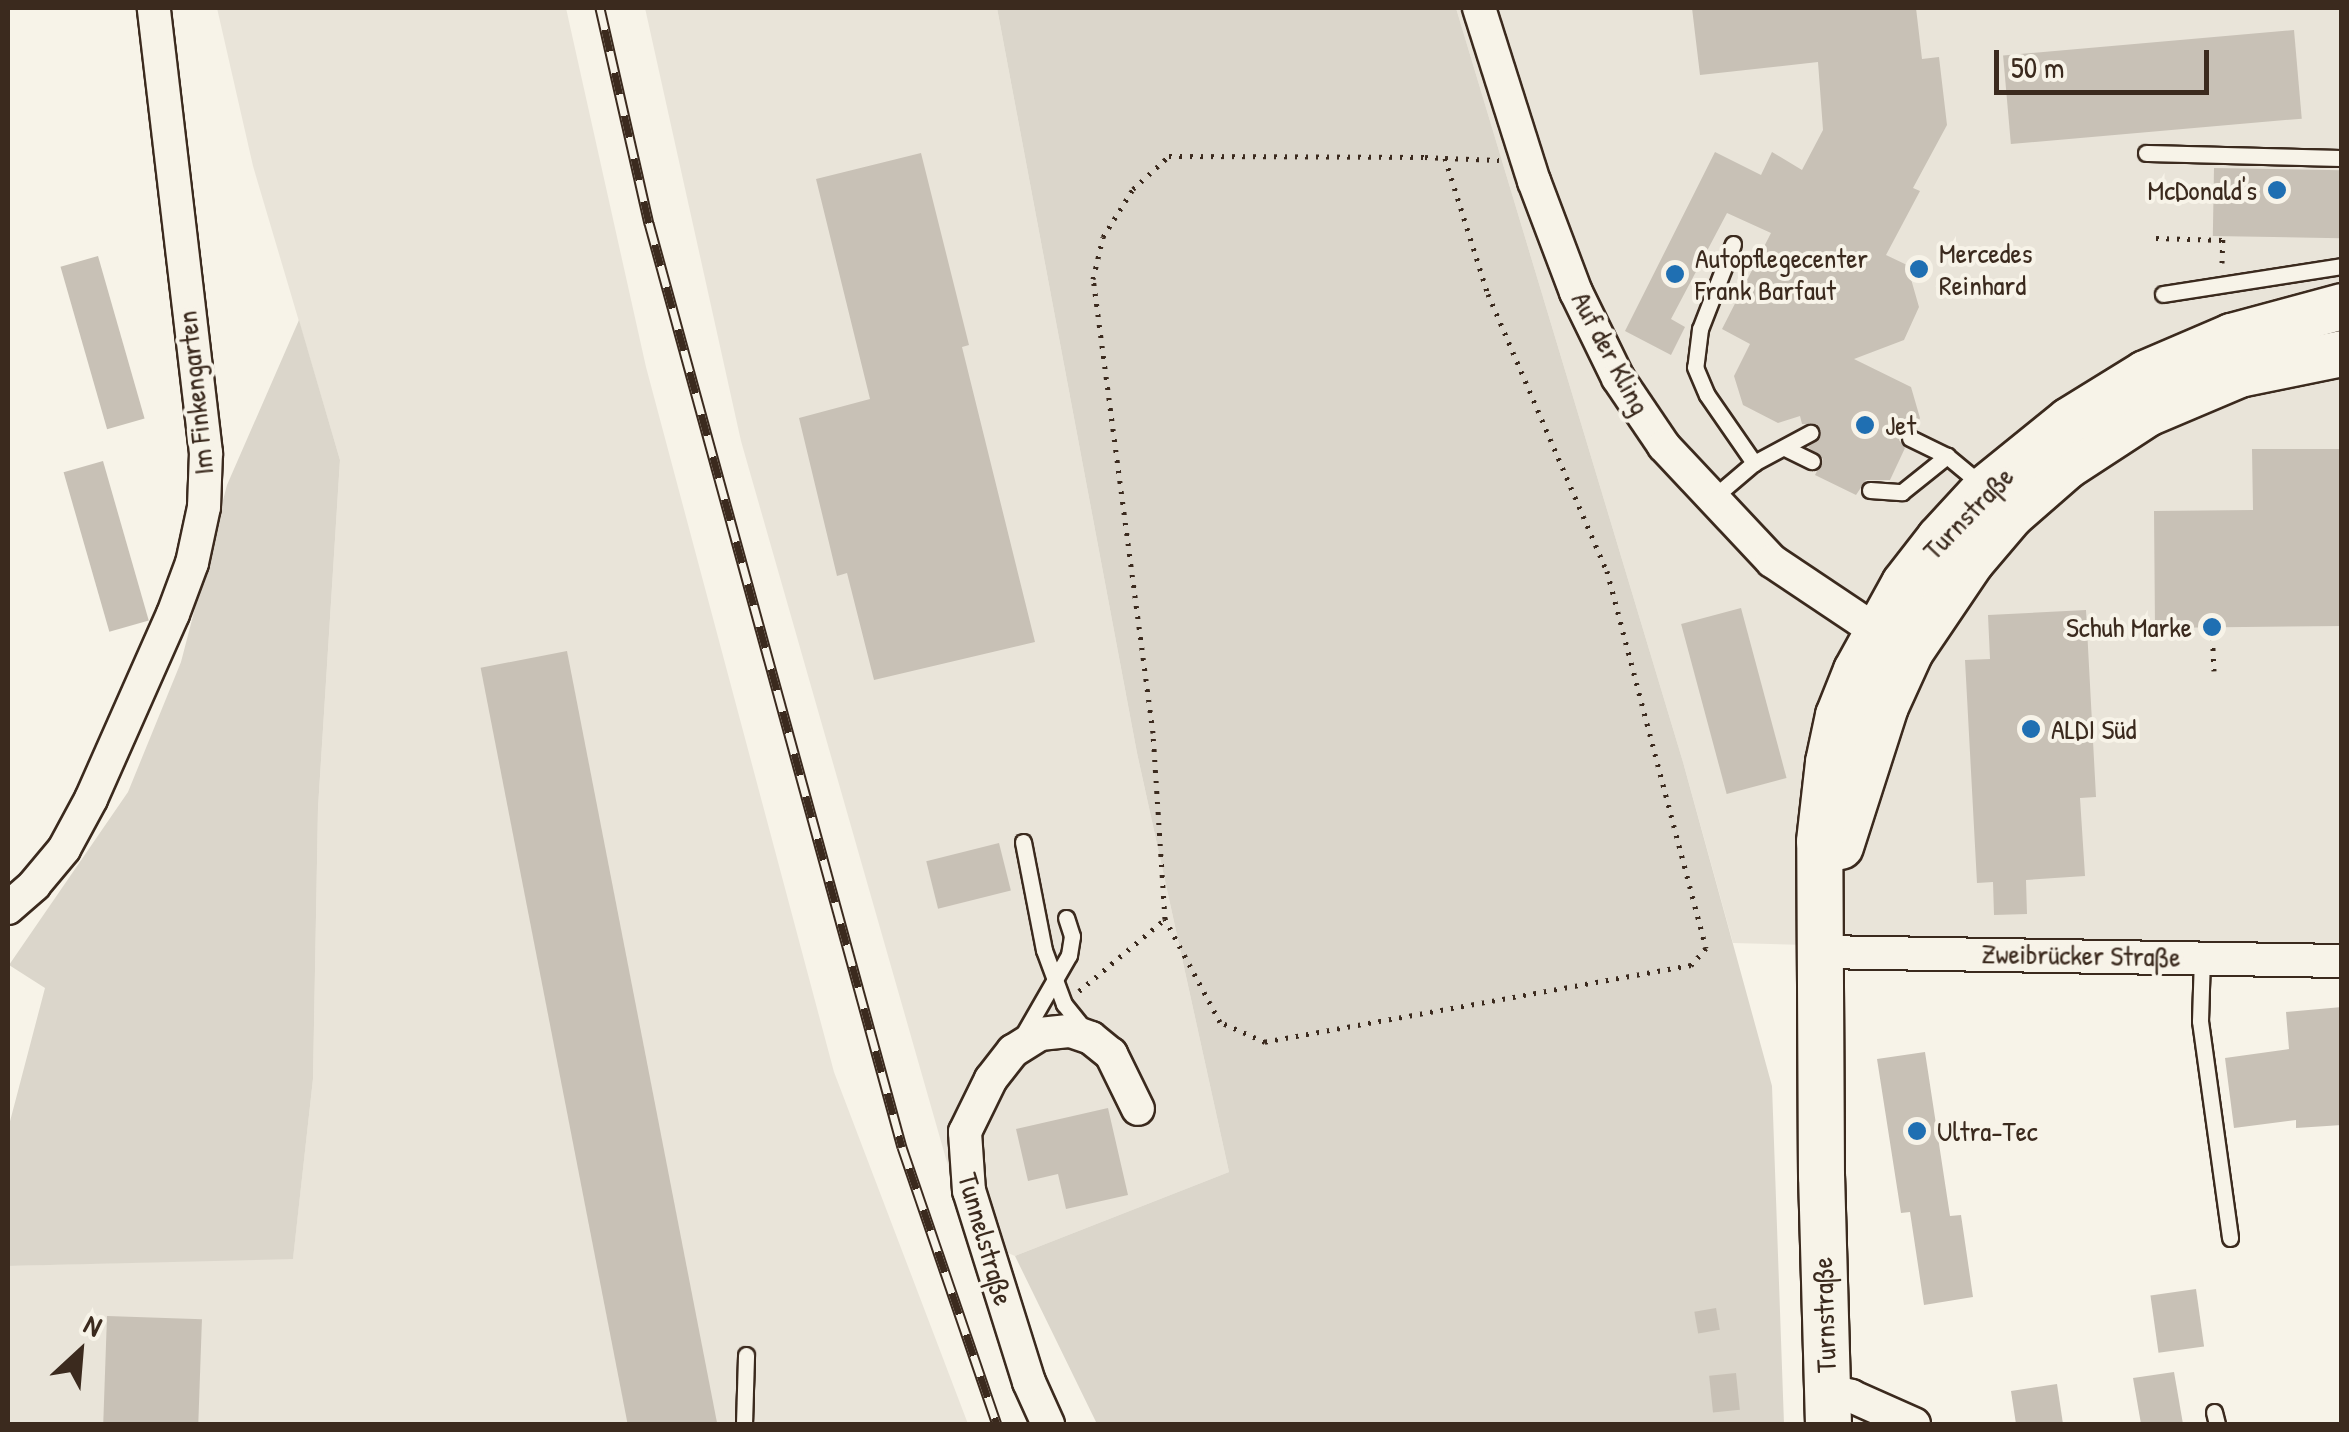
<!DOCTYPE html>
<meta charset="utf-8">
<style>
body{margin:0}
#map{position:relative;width:2349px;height:1432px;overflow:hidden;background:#f7f3e8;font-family:"Patrick Hand",sans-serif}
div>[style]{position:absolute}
.built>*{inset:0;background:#e9e4d9}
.green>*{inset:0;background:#dbd6cb}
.building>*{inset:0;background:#c8c1b6;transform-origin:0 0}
.path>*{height:5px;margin-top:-2.5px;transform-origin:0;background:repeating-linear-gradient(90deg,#3b2a1e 0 2.5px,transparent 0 10.5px)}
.roads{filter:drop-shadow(2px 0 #3b2a1e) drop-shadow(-2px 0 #3b2a1e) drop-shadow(0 2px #3b2a1e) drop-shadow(0 -2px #3b2a1e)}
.lane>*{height:15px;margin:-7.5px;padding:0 7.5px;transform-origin:7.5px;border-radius:7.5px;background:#f7f3e8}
.street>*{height:32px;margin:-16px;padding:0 16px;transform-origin:16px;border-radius:16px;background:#f7f3e8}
.secondary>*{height:45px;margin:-22.5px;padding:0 22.5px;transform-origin:22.5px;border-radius:22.5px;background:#f7f3e8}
.rail>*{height:11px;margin-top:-5.5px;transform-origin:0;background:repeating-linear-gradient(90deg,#f7f3e8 0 22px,#3b2a1e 0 44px);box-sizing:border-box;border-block:2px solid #3b2a1e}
.dots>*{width:28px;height:28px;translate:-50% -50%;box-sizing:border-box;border:5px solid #f7f3e8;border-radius:50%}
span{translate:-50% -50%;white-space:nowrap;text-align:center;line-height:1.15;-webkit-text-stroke:8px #f7f3e8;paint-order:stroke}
.poi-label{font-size:28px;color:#3b2a1e}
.right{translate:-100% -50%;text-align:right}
.left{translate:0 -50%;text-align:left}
.street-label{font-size:28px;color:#3b2a1e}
.frame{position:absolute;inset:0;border:10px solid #3b2a1e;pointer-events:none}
.north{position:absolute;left:30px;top:1302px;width:100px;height:100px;-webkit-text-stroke:8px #f7f3e8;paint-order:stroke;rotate:26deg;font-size:28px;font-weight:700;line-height:40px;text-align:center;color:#3b2a1e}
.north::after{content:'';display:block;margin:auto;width:35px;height:45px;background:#3b2a1e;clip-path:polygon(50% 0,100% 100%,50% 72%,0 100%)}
.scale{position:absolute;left:1994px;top:50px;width:215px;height:45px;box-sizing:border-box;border:5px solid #3b2a1e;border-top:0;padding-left:12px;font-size:30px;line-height:35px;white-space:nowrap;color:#3b2a1e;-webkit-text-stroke:8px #f7f3e8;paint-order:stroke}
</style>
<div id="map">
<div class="built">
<i style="clip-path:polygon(217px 8px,566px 8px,646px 367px,834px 1072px,968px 1424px,8px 1424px,8px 1266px,293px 1258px,313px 1079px,318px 808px,340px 460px,253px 166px)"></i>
<i style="clip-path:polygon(645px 8px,997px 8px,1137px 753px,1229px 1172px,1015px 1256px,968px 1236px,741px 441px)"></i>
<i style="clip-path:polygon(1456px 8px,2341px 8px,2341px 959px,1733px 943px,1683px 762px)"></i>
</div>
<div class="green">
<i style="clip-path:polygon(997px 8px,1456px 8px,1683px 762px,1772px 1086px,1784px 1424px,1097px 1424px,1015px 1256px,1229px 1172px,1137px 753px)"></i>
<i style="clip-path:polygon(299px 320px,340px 460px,318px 808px,313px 1079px,293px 1259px,8px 1266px,8px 1129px,45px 988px,9px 965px,128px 792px,181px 662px,227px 485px)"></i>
</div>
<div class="building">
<i style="clip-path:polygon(1692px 8px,1916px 8px,1922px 59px,1939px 57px,1947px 125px,1913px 188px,1920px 191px,1886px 255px,1907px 265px,1919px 307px,1904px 340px,1854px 359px,1911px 387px,1920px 418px,1915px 428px,1900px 432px,1899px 440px,1905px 448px,1890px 480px,1866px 480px,1856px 495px,1815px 475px,1823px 459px,1808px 447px,1820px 438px,1817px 424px,1802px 424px,1800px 416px,1778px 423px,1743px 405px,1734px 376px,1750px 344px,1722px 329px,1771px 233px,1727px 213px,1671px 319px,1685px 327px,1671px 355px,1625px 331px,1715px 152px,1761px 175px,1772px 152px,1802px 170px,1823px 130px,1818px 62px,1700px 75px)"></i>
<i style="left:2294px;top:30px;width:89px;height:292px;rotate:85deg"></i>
<i style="clip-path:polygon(921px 153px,969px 345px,962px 347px,1035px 642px,874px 680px,847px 573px,837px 576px,799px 418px,870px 399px,816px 179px)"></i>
<i style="left:2214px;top:168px;width:128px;height:68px;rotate:1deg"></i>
<i style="left:98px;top:256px;width:169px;height:39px;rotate:74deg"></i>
<i style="clip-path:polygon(2252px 449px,2342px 449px,2342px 626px,2155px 628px,2154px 511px,2253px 510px)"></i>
<i style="left:103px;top:461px;width:166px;height:41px;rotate:74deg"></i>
<i style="left:1741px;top:608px;width:176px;height:62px;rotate:75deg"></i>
<i style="clip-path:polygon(2086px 610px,2096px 797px,2080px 798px,2085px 876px,2026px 880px,2027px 914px,1994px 915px,1993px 882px,1977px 883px,1965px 660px,1990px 659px,1988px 615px)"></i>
<i style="left:567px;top:651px;width:787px;height:88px;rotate:79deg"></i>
<i style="left:999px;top:843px;width:49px;height:75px;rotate:76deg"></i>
<i style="clip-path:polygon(2342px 1007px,2342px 1125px,2296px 1128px,2296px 1120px,2234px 1128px,2225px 1058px,2289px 1049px,2286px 1012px)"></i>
<i style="clip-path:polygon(1925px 1052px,1950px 1216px,1961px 1215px,1973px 1297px,1924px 1305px,1910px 1212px,1901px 1213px,1877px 1059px)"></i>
<i style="clip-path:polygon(1108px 1108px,1128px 1195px,1066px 1209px,1058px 1174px,1028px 1181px,1016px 1129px)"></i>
<i style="left:2196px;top:1289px;width:58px;height:46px;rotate:82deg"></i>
<i style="left:1716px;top:1308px;width:22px;height:22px;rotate:80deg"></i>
<i style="left:107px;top:1316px;width:95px;height:108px;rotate:2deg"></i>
<i style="clip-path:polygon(2174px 1372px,2183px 1424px,2141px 1424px,2133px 1378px)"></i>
<i style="left:1736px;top:1373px;width:37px;height:27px;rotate:84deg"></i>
<i style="clip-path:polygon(2057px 1384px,2063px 1424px,2016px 1424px,2011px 1391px)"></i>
</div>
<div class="path">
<i style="left:1445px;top:158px;width:143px;rotate:72.5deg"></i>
<i style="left:1488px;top:294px;width:301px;rotate:66.8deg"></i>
<i style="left:1607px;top:571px;width:390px;rotate:75.3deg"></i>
<i style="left:1706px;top:948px;width:23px;rotate:131deg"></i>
<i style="left:1691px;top:965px;width:433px;rotate:169.8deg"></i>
<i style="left:1265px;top:1042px;width:49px;rotate:-156deg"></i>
<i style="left:1220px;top:1022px;width:117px;rotate:-118.1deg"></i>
<i style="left:1165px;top:919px;width:186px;rotate:-93.7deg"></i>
<i style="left:1153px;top:733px;width:458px;rotate:-97.5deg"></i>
<i style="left:1093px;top:279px;width:43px;rotate:-76.6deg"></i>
<i style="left:1103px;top:237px;width:57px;rotate:-58deg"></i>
<i style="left:1133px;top:189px;width:49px;rotate:-42.5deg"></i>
<i style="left:1169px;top:156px;width:256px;rotate:0.2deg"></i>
<i style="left:1425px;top:157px;width:20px;rotate:3deg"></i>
<i style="left:1445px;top:158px;width:54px;rotate:2.1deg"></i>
<i style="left:2156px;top:238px;width:67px;rotate:1.7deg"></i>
<i style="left:2222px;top:263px;width:27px;rotate:-88deg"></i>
<i style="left:2212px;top:627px;width:44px;rotate:87.4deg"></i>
<i style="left:1079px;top:991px;width:112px;rotate:-39.9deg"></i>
</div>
<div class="roads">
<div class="lane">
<i style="left:2146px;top:153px;width:196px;rotate:1.5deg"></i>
<i style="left:1733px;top:244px;width:91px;rotate:111.2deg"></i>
<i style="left:1700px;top:329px;width:38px;rotate:97deg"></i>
<i style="left:1695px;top:367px;width:30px;rotate:67deg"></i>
<i style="left:1707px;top:395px;width:83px;rotate:55.3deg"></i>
<i style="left:2163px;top:294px;width:181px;rotate:-8.9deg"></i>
<i style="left:1910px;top:438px;width:41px;rotate:25.9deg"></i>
<i style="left:1947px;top:456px;width:45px;rotate:39.6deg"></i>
<i style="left:1785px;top:448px;width:30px;rotate:26deg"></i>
<i style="left:1870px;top:490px;width:32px;rotate:4deg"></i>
<i style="left:1902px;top:492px;width:58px;rotate:-38.7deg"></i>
<i style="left:1714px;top:497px;width:52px;rotate:-40.4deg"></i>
<i style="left:1754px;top:463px;width:64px;rotate:-28.2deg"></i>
<i style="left:1023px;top:842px;width:110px;rotate:79deg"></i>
<i style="left:1044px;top:950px;width:58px;rotate:69.7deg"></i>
<i style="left:1064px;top:1004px;width:35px;rotate:51deg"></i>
<i style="left:2202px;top:957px;width:64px;rotate:91.8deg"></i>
<i style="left:2200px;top:1021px;width:219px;rotate:82.1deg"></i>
<i style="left:1023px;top:1035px;width:92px;rotate:-60.1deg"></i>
<i style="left:1069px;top:955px;width:19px;rotate:-81deg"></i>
<i style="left:1072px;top:936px;width:19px;rotate:-108deg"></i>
<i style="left:2214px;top:1412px;width:12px;rotate:76deg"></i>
<i style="left:744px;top:1424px;width:69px;rotate:-88.3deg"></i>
</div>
<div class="street">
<i style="left:1479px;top:8px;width:182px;rotate:72.4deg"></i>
<i style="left:1534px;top:181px;width:119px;rotate:69.3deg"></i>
<i style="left:1576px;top:292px;width:96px;rotate:64deg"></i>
<i style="left:1618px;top:378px;width:82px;rotate:55.9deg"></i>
<i style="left:1664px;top:446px;width:158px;rotate:46.8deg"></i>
<i style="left:1772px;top:561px;width:146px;rotate:33.8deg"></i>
<i style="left:8px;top:908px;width:35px;rotate:-41deg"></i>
<i style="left:34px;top:885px;width:47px;rotate:-50.2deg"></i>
<i style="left:64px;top:849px;width:57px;rotate:-61.6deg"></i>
<i style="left:91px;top:799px;width:202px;rotate:-66.1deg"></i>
<i style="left:173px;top:614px;width:54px;rotate:-69.6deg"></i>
<i style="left:192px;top:563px;width:57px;rotate:-77.9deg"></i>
<i style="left:204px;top:507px;width:54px;rotate:-87.9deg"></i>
<i style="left:206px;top:453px;width:448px;rotate:-96.7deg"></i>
<i style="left:1821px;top:952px;width:521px;rotate:0.99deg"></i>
<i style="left:1826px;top:1390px;width:26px;rotate:13deg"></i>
<i style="left:1851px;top:1396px;width:69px;rotate:24deg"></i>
<i style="left:1048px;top:1424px;width:46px;rotate:-114.3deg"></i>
<i style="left:1029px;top:1382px;width:200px;rotate:-107.4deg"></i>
<i style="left:969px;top:1191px;width:59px;rotate:-93.9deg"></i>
<i style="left:965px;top:1132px;width:59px;rotate:-63.9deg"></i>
<i style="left:991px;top:1079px;width:36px;rotate:-52deg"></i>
<i style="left:1013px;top:1051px;width:32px;rotate:-32deg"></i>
<i style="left:1040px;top:1034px;width:31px;rotate:-6deg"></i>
<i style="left:1071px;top:1031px;width:21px;rotate:19deg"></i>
<i style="left:1091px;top:1038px;width:26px;rotate:39deg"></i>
<i style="left:1111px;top:1054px;width:61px;rotate:63.9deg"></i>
</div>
<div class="secondary">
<i style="left:1840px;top:846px;width:147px;rotate:-72.2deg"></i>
<i style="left:1885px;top:706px;width:60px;rotate:-65.6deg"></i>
<i style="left:1910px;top:651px;width:109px;rotate:-55.9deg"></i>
<i style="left:1971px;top:561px;width:62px;rotate:-49.6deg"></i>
<i style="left:2011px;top:514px;width:73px;rotate:-41.1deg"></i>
<i style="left:2066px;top:466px;width:97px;rotate:-33.2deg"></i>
<i style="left:2147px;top:413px;width:100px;rotate:-23deg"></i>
<i style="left:2239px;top:374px;width:105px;rotate:-11.5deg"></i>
<i style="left:1828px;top:1424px;width:248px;rotate:-91.6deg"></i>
<i style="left:1821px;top:1176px;width:335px;rotate:-90.3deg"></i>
<i style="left:1819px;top:841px;width:80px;rotate:-83.5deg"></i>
<i style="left:1828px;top:762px;width:48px;rotate:-78deg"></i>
<i style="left:1838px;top:715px;width:48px;rotate:-68.2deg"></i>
<i style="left:1856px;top:670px;width:99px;rotate:-61.1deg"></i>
<i style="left:1904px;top:583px;width:57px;rotate:-52.1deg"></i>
<i style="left:1939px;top:538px;width:68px;rotate:-47.4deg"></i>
<i style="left:1985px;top:488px;width:108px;rotate:-39deg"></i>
<i style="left:2069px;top:420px;width:89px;rotate:-31.7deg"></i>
<i style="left:2145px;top:373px;width:94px;rotate:-23.3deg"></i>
<i style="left:2231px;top:336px;width:115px;rotate:-15.1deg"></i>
</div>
</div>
<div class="rail">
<i style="left:600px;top:8px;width:221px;rotate:77.2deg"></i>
<i style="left:649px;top:223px;width:958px;rotate:74.69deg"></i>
<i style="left:902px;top:1147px;width:293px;rotate:71.1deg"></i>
</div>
<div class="dots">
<i style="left:2277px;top:190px;background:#1f6fb2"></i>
<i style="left:1919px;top:269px;background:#1f6fb2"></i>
<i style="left:1675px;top:274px;background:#1f6fb2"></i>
<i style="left:1865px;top:425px;background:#1f6fb2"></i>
<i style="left:2212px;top:627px;background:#1f6fb2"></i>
<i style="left:2031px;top:729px;background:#1f6fb2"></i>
<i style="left:1917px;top:1131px;background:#1f6fb2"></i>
</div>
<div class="poi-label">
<span class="right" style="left:2257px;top:190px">McDonald's</span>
<span class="left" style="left:1939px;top:269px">Mercedes<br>Reinhard</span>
<span class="left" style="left:1695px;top:274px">Autopflegecenter<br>Frank Barfaut</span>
<span class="left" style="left:1885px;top:425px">Jet</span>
<span class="right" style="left:2192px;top:627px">Schuh Marke</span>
<span class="left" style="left:2051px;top:729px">ALDI Süd</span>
<span class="left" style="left:1937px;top:1131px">Ultra-Tec</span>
</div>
<div class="street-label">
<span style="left:1611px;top:353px;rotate:62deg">Auf der Kling</span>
<span style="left:195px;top:393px;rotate:-96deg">Im Finkengarten</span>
<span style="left:1968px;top:513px;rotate:-46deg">Turnstraße</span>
<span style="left:2081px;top:955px;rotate:1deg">Zweibrücker Straße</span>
<span style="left:986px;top:1239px;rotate:74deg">Tunnelstraße</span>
<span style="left:1824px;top:1315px;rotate:-92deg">Turnstraße</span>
</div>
<div class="frame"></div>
<div class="north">N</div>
<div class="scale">50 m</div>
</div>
